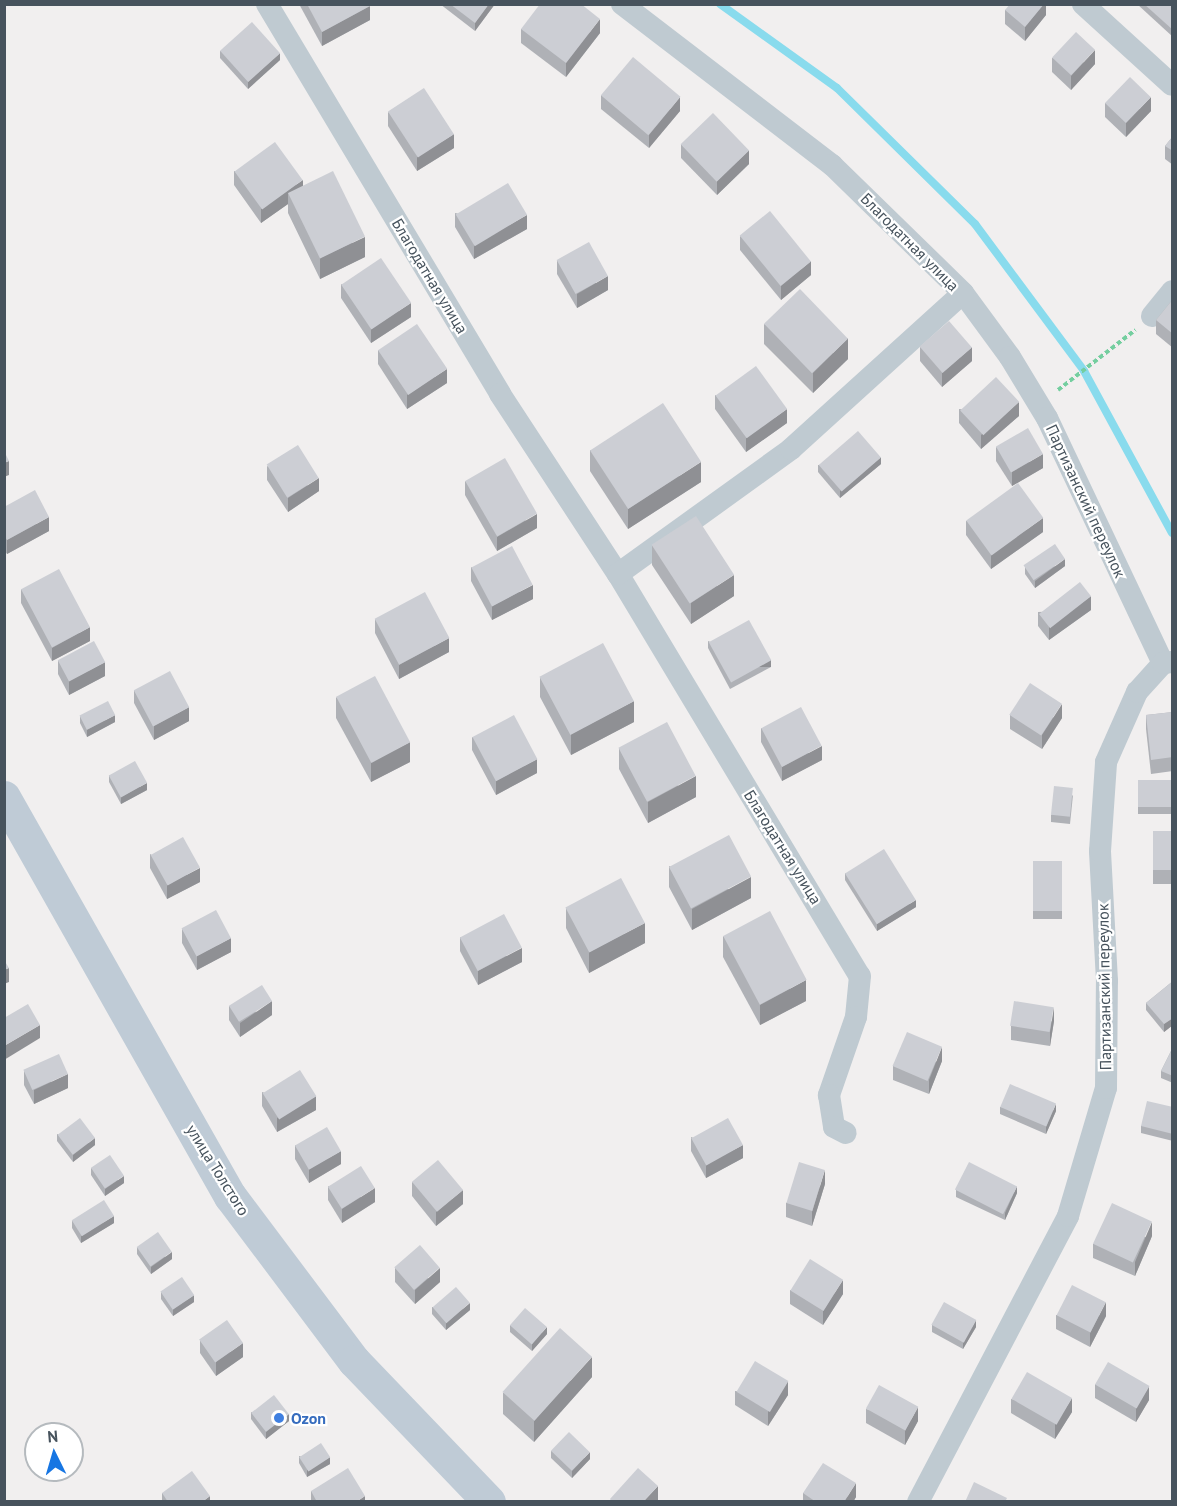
<!DOCTYPE html>
<meta charset="utf-8">
<style>
body{margin:0}
#map{position:relative;width:1177px;height:1506px;overflow:hidden;background:#f1efef;font-family:"PT Sans",sans-serif}
div>[style]{position:absolute}
.stream>*{height:8px;margin:-4px;padding:0 4px;transform-origin:4px;border-radius:4px;background:#89dbed}
.path>*{height:4px;margin-top:-2px;transform-origin:0;background:repeating-linear-gradient(90deg,#74ce9f 0 4.5px,transparent 0 7.5px)}
.street>*{height:22px;margin:-11px;padding:0 11px;transform-origin:11px;border-radius:11px;background:#bfcad1}
.secondary>*{height:33px;margin:-16.5px;padding:0 16.5px;transform-origin:16.5px;border-radius:16.5px;background:#bfcbd6}
.wall>*{inset:0;background:#afb1b6;transform-origin:0 0}
.shaded-wall>*{inset:0;background:#8f9094;transform-origin:0 0}
.building>*{inset:0;background:#ccced4;transform-origin:0 0}
.dots>*{width:16px;height:16px;translate:-50% -50%;box-sizing:border-box;border:3px solid #fff;border-radius:50%}
span{translate:-50% -50%;white-space:nowrap;text-align:center;line-height:1.15;-webkit-text-stroke:4.5px #fff;paint-order:stroke}
.street-label{font-size:16px;color:#47535d}
.shop-label{font-size:16px;color:#366cbe;font-weight:700}
.left{translate:0 -50%;text-align:left}
.frame{position:absolute;inset:0;border:6px solid #47535d;pointer-events:none}
.north{position:absolute;left:24px;top:1422px;width:60px;height:60px;box-sizing:border-box;background:#fff;border:2px solid #b5babe;border-radius:50%;rotate:355deg;font-size:16px;font-weight:700;line-height:24px;text-align:center;color:#47535d}
.north::after{content:'';display:block;margin:auto;width:21px;height:27px;background:#1776e3;clip-path:polygon(50% 0,100% 100%,50% 72%,0 100%)}
</style>
<div id="map">
<div class="stream">
<i style="left:720px;top:4px;width:144px;rotate:35.7deg"></i>
<i style="left:837px;top:88px;width:194px;rotate:44.6deg"></i>
<i style="left:975px;top:224px;width:183px;rotate:53.4deg"></i>
<i style="left:1084px;top:371px;width:184px;rotate:61.5deg"></i>
</div>
<div class="path">
<i style="left:1058px;top:390px;width:98px;rotate:-37.9deg"></i>
</div>
<div class="street">
<i style="left:267px;top:4px;width:454px;rotate:59.1deg"></i>
<i style="left:500px;top:394px;width:215px;rotate:56.8deg"></i>
<i style="left:618px;top:574px;width:469px;rotate:59deg"></i>
<i style="left:860px;top:976px;width:41px;rotate:95.6deg"></i>
<i style="left:856px;top:1017px;width:83px;rotate:109.1deg"></i>
<i style="left:829px;top:1095px;width:32px;rotate:81deg"></i>
<i style="left:834px;top:1127px;width:13px;rotate:27deg"></i>
<i style="left:622px;top:4px;width:265px;rotate:37.5deg"></i>
<i style="left:832px;top:165px;width:183px;rotate:44.3deg"></i>
<i style="left:963px;top:293px;width:79px;rotate:53.7deg"></i>
<i style="left:1010px;top:357px;width:71px;rotate:58.8deg"></i>
<i style="left:1047px;top:418px;width:271px;rotate:64.7deg"></i>
<i style="left:1083px;top:4px;width:120px;rotate:42.3deg"></i>
<i style="left:1152px;top:316px;width:32px;rotate:-51deg"></i>
<i style="left:618px;top:574px;width:213px;rotate:-35.8deg"></i>
<i style="left:791px;top:449px;width:232px;rotate:-42.2deg"></i>
<i style="left:918px;top:1502px;width:323px;rotate:-62.3deg"></i>
<i style="left:1068px;top:1216px;width:134px;rotate:-73.5deg"></i>
<i style="left:1106px;top:1088px;width:107px;rotate:-89.5deg"></i>
<i style="left:1107px;top:981px;width:130px;rotate:-93.1deg"></i>
<i style="left:1100px;top:851px;width:89px;rotate:-86.1deg"></i>
<i style="left:1106px;top:762px;width:77px;rotate:-66.1deg"></i>
<i style="left:1137px;top:692px;width:39px;rotate:-48deg"></i>
<i style="left:1163px;top:663px;width:9px;rotate:-6deg"></i>
</div>
<div class="secondary">
<i style="left:4px;top:797px;width:459px;rotate:60.5deg"></i>
<i style="left:230px;top:1196px;width:206px;rotate:53.1deg"></i>
<i style="left:354px;top:1361px;width:195px;rotate:46.2deg"></i>
</div>
<div class="wall">
<i style="clip-path:polygon(299px 4px,369px 4px,370px 20px,322px 46px)"></i>
<i style="clip-path:polygon(440px 4px,495px 4px,475px 31px)"></i>
<i style="clip-path:polygon(1046px 4px,1046px 15px,1025px 41px,1005px 24px,1005px 10px)"></i>
<i style="clip-path:polygon(1137px 4px,1173px 4px,1173px 37px)"></i>
<i style="clip-path:polygon(521px 29px,600px 33px,566px 77px,521px 43px)"></i>
<i style="clip-path:polygon(220px 51px,280px 60px,248px 89px,220px 58px)"></i>
<i style="clip-path:polygon(1052px 58px,1095px 64px,1071px 90px,1052px 72px)"></i>
<i style="clip-path:polygon(601px 95px,680px 111px,649px 148px,601px 109px)"></i>
<i style="clip-path:polygon(1105px 103px,1151px 111px,1126px 137px,1105px 117px)"></i>
<i style="clip-path:polygon(388px 112px,454px 148px,417px 171px,388px 126px)"></i>
<i style="clip-path:polygon(1173px 136px,1173px 165px,1165px 159px,1165px 146px)"></i>
<i style="clip-path:polygon(681px 144px,749px 164px,717px 195px,681px 158px)"></i>
<i style="clip-path:polygon(234px 171px,303px 186px,365px 257px,320px 279px,288px 213px,288px 204px,261px 223px,234px 185px)"></i>
<i style="clip-path:polygon(455px 213px,527px 229px,474px 259px,455px 227px)"></i>
<i style="clip-path:polygon(740px 236px,811px 275px,781px 300px,740px 250px)"></i>
<i style="clip-path:polygon(557px 260px,608px 290px,577px 308px,557px 274px)"></i>
<i style="clip-path:polygon(341px 284px,411px 317px,371px 343px,341px 298px)"></i>
<i style="clip-path:polygon(1173px 299px,1173px 348px,1156px 334px,1156px 320px)"></i>
<i style="clip-path:polygon(764px 324px,848px 359px,813px 393px,764px 344px)"></i>
<i style="clip-path:polygon(920px 347px,972px 361px,942px 387px,920px 361px)"></i>
<i style="clip-path:polygon(378px 350px,447px 383px,407px 409px,378px 364px)"></i>
<i style="clip-path:polygon(715px 395px,787px 423px,746px 452px,715px 409px)"></i>
<i style="clip-path:polygon(959px 409px,1019px 416px,981px 449px,959px 423px)"></i>
<i style="clip-path:polygon(996px 447px,1043px 468px,1012px 486px,996px 461px)"></i>
<i style="clip-path:polygon(590px 450px,701px 482px,628px 529px,590px 471px)"></i>
<i style="clip-path:polygon(881px 464px,840px 498px,818px 472px,818px 465px)"></i>
<i style="clip-path:polygon(267px 466px,319px 491px,288px 512px,267px 480px)"></i>
<i style="clip-path:polygon(465px 481px,537px 528px,497px 551px,465px 495px)"></i>
<i style="clip-path:polygon(4px 507px,49px 531px,7px 554px,4px 550px)"></i>
<i style="clip-path:polygon(966px 521px,1043px 532px,991px 569px,966px 535px)"></i>
<i style="clip-path:polygon(652px 545px,734px 596px,691px 624px,652px 565px)"></i>
<i style="clip-path:polygon(1065px 566px,1035px 588px,1025px 574px,1025px 567px)"></i>
<i style="clip-path:polygon(471px 567px,533px 599px,492px 620px,471px 581px)"></i>
<i style="clip-path:polygon(21px 589px,90px 641px,52px 661px,21px 603px)"></i>
<i style="clip-path:polygon(1091px 610px,1049px 640px,1038px 626px,1038px 612px)"></i>
<i style="clip-path:polygon(375px 619px,449px 652px,399px 679px,375px 633px)"></i>
<i style="clip-path:polygon(708px 641px,771px 667px,730px 689px,708px 648px)"></i>
<i style="clip-path:polygon(58px 660px,105px 676px,69px 695px,58px 674px)"></i>
<i style="clip-path:polygon(540px 677px,634px 722px,571px 755px,540px 697px)"></i>
<i style="clip-path:polygon(134px 690px,189px 721px,154px 740px,134px 703px)"></i>
<i style="clip-path:polygon(336px 697px,410px 762px,371px 782px,336px 718px)"></i>
<i style="clip-path:polygon(1173px 712px,1173px 771px,1151px 774px,1146px 729px,1146px 715px)"></i>
<i style="clip-path:polygon(1010px 715px,1062px 718px,1042px 749px,1010px 729px)"></i>
<i style="clip-path:polygon(80px 716px,115px 722px,87px 737px,80px 723px)"></i>
<i style="clip-path:polygon(761px 728px,822px 760px,782px 781px,761px 742px)"></i>
<i style="clip-path:polygon(472px 737px,537px 773px,496px 795px,472px 750px)"></i>
<i style="clip-path:polygon(619px 748px,696px 797px,648px 823px,619px 769px)"></i>
<i style="clip-path:polygon(109px 775px,147px 790px,121px 804px,109px 782px)"></i>
<i style="left:1173px;top:780px;width:34px;height:35px;rotate:90deg"></i>
<i style="clip-path:polygon(1073px 795px,1070px 824px,1051px 822px,1051px 815px)"></i>
<i style="left:1173px;top:831px;width:53px;height:20px;rotate:90deg"></i>
<i style="clip-path:polygon(150px 854px,200px 882px,167px 899px,150px 868px)"></i>
<i style="left:1033px;top:861px;width:29px;height:58px"></i>
<i style="clip-path:polygon(669px 866px,751px 898px,692px 930px,669px 887px)"></i>
<i style="clip-path:polygon(845px 873px,916px 907px,877px 931px,845px 880px)"></i>
<i style="clip-path:polygon(566px 908px,645px 943px,589px 973px,566px 928px)"></i>
<i style="clip-path:polygon(182px 929px,231px 952px,197px 970px,182px 943px)"></i>
<i style="clip-path:polygon(723px 936px,806px 1001px,760px 1025px,723px 957px)"></i>
<i style="clip-path:polygon(460px 937px,522px 962px,478px 985px,460px 951px)"></i>
<i style="clip-path:polygon(1173px 981px,1173px 1025px,1164px 1032px,1146px 1010px,1146px 1003px)"></i>
<i style="clip-path:polygon(229px 1006px,272px 1015px,240px 1037px,229px 1020px)"></i>
<i style="clip-path:polygon(1054px 1021px,1050px 1046px,1011px 1040px,1011px 1026px)"></i>
<i style="clip-path:polygon(1173px 1047px,1173px 1083px,1161px 1078px,1161px 1071px)"></i>
<i style="clip-path:polygon(942px 1061px,929px 1094px,893px 1080px,893px 1066px)"></i>
<i style="clip-path:polygon(24px 1071px,68px 1088px,34px 1104px,24px 1085px)"></i>
<i style="clip-path:polygon(262px 1092px,316px 1110px,277px 1132px,262px 1106px)"></i>
<i style="clip-path:polygon(1000px 1107px,1056px 1111px,1046px 1134px,1000px 1114px)"></i>
<i style="clip-path:polygon(1173px 1107px,1173px 1141px,1141px 1133px,1141px 1126px)"></i>
<i style="clip-path:polygon(57px 1134px,95px 1145px,73px 1162px,57px 1141px)"></i>
<i style="clip-path:polygon(691px 1137px,743px 1158px,706px 1178px,691px 1151px)"></i>
<i style="clip-path:polygon(295px 1145px,341px 1164px,309px 1183px,295px 1159px)"></i>
<i style="clip-path:polygon(91px 1168px,124px 1183px,105px 1196px,91px 1175px)"></i>
<i style="clip-path:polygon(412px 1182px,463px 1204px,436px 1226px,412px 1196px)"></i>
<i style="clip-path:polygon(825px 1184px,812px 1226px,786px 1217px,786px 1203px)"></i>
<i style="clip-path:polygon(328px 1186px,375px 1202px,342px 1223px,328px 1200px)"></i>
<i style="clip-path:polygon(956px 1190px,1017px 1193px,1005px 1220px,956px 1197px)"></i>
<i style="clip-path:polygon(72px 1221px,114px 1223px,81px 1243px,72px 1228px)"></i>
<i style="clip-path:polygon(1152px 1236px,1135px 1276px,1093px 1258px,1093px 1244px)"></i>
<i style="clip-path:polygon(137px 1247px,172px 1259px,151px 1274px,137px 1254px)"></i>
<i style="clip-path:polygon(395px 1268px,440px 1282px,415px 1304px,395px 1282px)"></i>
<i style="clip-path:polygon(790px 1290px,843px 1294px,823px 1325px,790px 1304px)"></i>
<i style="clip-path:polygon(161px 1292px,194px 1302px,173px 1316px,161px 1299px)"></i>
<i style="clip-path:polygon(432px 1307px,470px 1310px,446px 1330px,432px 1314px)"></i>
<i style="clip-path:polygon(1056px 1315px,1106px 1316px,1090px 1347px,1056px 1329px)"></i>
<i style="clip-path:polygon(510px 1325px,547px 1334px,532px 1351px,510px 1332px)"></i>
<i style="clip-path:polygon(932px 1325px,976px 1327px,963px 1349px,932px 1332px)"></i>
<i style="clip-path:polygon(200px 1340px,243px 1357px,216px 1376px,200px 1353px)"></i>
<i style="clip-path:polygon(592px 1377px,534px 1442px,503px 1414px,503px 1393px)"></i>
<i style="clip-path:polygon(1095px 1384px,1149px 1400px,1136px 1422px,1095px 1398px)"></i>
<i style="clip-path:polygon(735px 1391px,788px 1395px,768px 1426px,735px 1405px)"></i>
<i style="clip-path:polygon(1011px 1399px,1072px 1412px,1055px 1439px,1011px 1413px)"></i>
<i style="clip-path:polygon(866px 1409px,918px 1421px,905px 1445px,866px 1423px)"></i>
<i style="clip-path:polygon(251px 1412px,289px 1421px,266px 1439px,251px 1419px)"></i>
<i style="clip-path:polygon(551px 1451px,590px 1459px,572px 1478px,551px 1458px)"></i>
<i style="clip-path:polygon(299px 1456px,330px 1464px,307px 1477px,299px 1463px)"></i>
<i style="clip-path:polygon(311px 1491px,365px 1502px,311px 1502px)"></i>
<i style="clip-path:polygon(162px 1493px,210px 1502px,162px 1502px)"></i>
<i style="clip-path:polygon(803px 1493px,856px 1497px,853px 1502px,803px 1502px)"></i>
</div>
<div class="shaded-wall">
<i style="clip-path:polygon(489px 4px,495px 4px,475px 31px,475px 23px)"></i>
<i style="clip-path:polygon(1044px 4px,1046px 4px,1046px 15px,1025px 41px,1025px 27px)"></i>
<i style="clip-path:polygon(370px 6px,370px 20px,322px 46px,322px 32px)"></i>
<i style="clip-path:polygon(600px 19px,600px 33px,566px 77px,566px 63px)"></i>
<i style="clip-path:polygon(1095px 50px,1095px 64px,1071px 90px,1071px 76px)"></i>
<i style="clip-path:polygon(280px 53px,280px 60px,248px 89px,248px 82px)"></i>
<i style="clip-path:polygon(680px 97px,680px 111px,649px 148px,649px 135px)"></i>
<i style="clip-path:polygon(1151px 97px,1151px 111px,1126px 137px,1126px 123px)"></i>
<i style="clip-path:polygon(454px 134px,454px 148px,417px 171px,417px 157px)"></i>
<i style="clip-path:polygon(749px 150px,749px 164px,717px 195px,717px 181px)"></i>
<i style="clip-path:polygon(303px 180px,303px 194px,288px 193px,288px 204px,261px 223px,261px 209px)"></i>
<i style="clip-path:polygon(527px 215px,527px 229px,474px 259px,474px 245px)"></i>
<i style="clip-path:polygon(365px 237px,365px 257px,320px 279px,320px 258px)"></i>
<i style="clip-path:polygon(811px 261px,811px 275px,781px 300px,781px 286px)"></i>
<i style="clip-path:polygon(608px 276px,608px 290px,577px 308px,577px 294px)"></i>
<i style="clip-path:polygon(411px 303px,411px 317px,371px 343px,371px 329px)"></i>
<i style="clip-path:polygon(848px 338px,848px 359px,813px 393px,813px 373px)"></i>
<i style="clip-path:polygon(972px 347px,972px 361px,942px 387px,942px 373px)"></i>
<i style="clip-path:polygon(447px 369px,447px 383px,407px 409px,407px 395px)"></i>
<i style="clip-path:polygon(1019px 402px,1019px 416px,981px 449px,981px 435px)"></i>
<i style="clip-path:polygon(787px 409px,787px 423px,746px 452px,746px 438px)"></i>
<i style="clip-path:polygon(1043px 454px,1043px 468px,1012px 486px,1012px 472px)"></i>
<i style="clip-path:polygon(881px 457px,881px 464px,840px 498px,840px 491px)"></i>
<i style="clip-path:polygon(9px 461px,9px 475px,4px 477px,4px 463px)"></i>
<i style="clip-path:polygon(701px 462px,701px 482px,628px 529px,628px 509px)"></i>
<i style="clip-path:polygon(319px 478px,319px 491px,288px 512px,288px 498px)"></i>
<i style="clip-path:polygon(537px 514px,537px 528px,497px 551px,497px 537px)"></i>
<i style="clip-path:polygon(49px 517px,49px 531px,7px 554px,7px 540px)"></i>
<i style="clip-path:polygon(1043px 518px,1043px 532px,991px 569px,991px 555px)"></i>
<i style="clip-path:polygon(1065px 559px,1065px 566px,1035px 588px,1035px 581px)"></i>
<i style="clip-path:polygon(734px 575px,734px 596px,691px 624px,691px 603px)"></i>
<i style="clip-path:polygon(533px 585px,533px 599px,492px 620px,492px 606px)"></i>
<i style="clip-path:polygon(1091px 596px,1091px 610px,1049px 640px,1049px 626px)"></i>
<i style="clip-path:polygon(90px 627px,90px 641px,52px 661px,52px 648px)"></i>
<i style="clip-path:polygon(449px 638px,449px 652px,399px 679px,399px 665px)"></i>
<i style="left:771px;top:660px;width:7px;height:47px;rotate:90deg"></i>
<i style="clip-path:polygon(105px 662px,105px 676px,69px 695px,69px 681px)"></i>
<i style="clip-path:polygon(634px 701px,634px 722px,571px 755px,571px 734px)"></i>
<i style="clip-path:polygon(1062px 704px,1062px 718px,1042px 749px,1042px 735px)"></i>
<i style="clip-path:polygon(189px 707px,189px 721px,154px 740px,154px 726px)"></i>
<i style="clip-path:polygon(115px 715px,115px 722px,87px 737px,87px 730px)"></i>
<i style="clip-path:polygon(410px 742px,410px 762px,371px 782px,371px 762px)"></i>
<i style="clip-path:polygon(822px 746px,822px 760px,782px 781px,782px 767px)"></i>
<i style="clip-path:polygon(537px 759px,537px 773px,496px 795px,496px 781px)"></i>
<i style="clip-path:polygon(696px 776px,696px 797px,648px 823px,648px 802px)"></i>
<i style="clip-path:polygon(147px 783px,147px 790px,121px 804px,121px 797px)"></i>
<i style="clip-path:polygon(200px 868px,200px 882px,167px 899px,167px 885px)"></i>
<i style="clip-path:polygon(751px 877px,751px 898px,692px 930px,692px 909px)"></i>
<i style="clip-path:polygon(916px 900px,916px 907px,877px 931px,877px 924px)"></i>
<i style="clip-path:polygon(645px 923px,645px 943px,589px 973px,589px 952px)"></i>
<i style="clip-path:polygon(231px 938px,231px 952px,197px 970px,197px 956px)"></i>
<i style="clip-path:polygon(522px 948px,522px 962px,478px 985px,478px 971px)"></i>
<i style="clip-path:polygon(9px 968px,9px 982px,4px 984px,4px 970px)"></i>
<i style="clip-path:polygon(806px 980px,806px 1001px,760px 1025px,760px 1005px)"></i>
<i style="clip-path:polygon(272px 1001px,272px 1015px,240px 1037px,240px 1023px)"></i>
<i style="clip-path:polygon(1054px 1007px,1054px 1021px,1050px 1046px,1050px 1032px)"></i>
<i style="clip-path:polygon(1173px 1018px,1173px 1025px,1164px 1032px,1164px 1024px)"></i>
<i style="clip-path:polygon(40px 1025px,40px 1038px,4px 1060px,4px 1046px)"></i>
<i style="clip-path:polygon(942px 1047px,942px 1061px,929px 1094px,929px 1080px)"></i>
<i style="clip-path:polygon(68px 1074px,68px 1088px,34px 1104px,34px 1090px)"></i>
<i style="clip-path:polygon(316px 1096px,316px 1110px,277px 1132px,277px 1118px)"></i>
<i style="clip-path:polygon(1056px 1104px,1056px 1111px,1046px 1134px,1046px 1127px)"></i>
<i style="clip-path:polygon(95px 1138px,95px 1145px,73px 1162px,73px 1155px)"></i>
<i style="clip-path:polygon(743px 1145px,743px 1158px,706px 1178px,706px 1164px)"></i>
<i style="clip-path:polygon(341px 1151px,341px 1164px,309px 1183px,309px 1169px)"></i>
<i style="clip-path:polygon(825px 1170px,825px 1184px,812px 1226px,812px 1212px)"></i>
<i style="clip-path:polygon(124px 1176px,124px 1183px,105px 1196px,105px 1189px)"></i>
<i style="clip-path:polygon(1017px 1186px,1017px 1193px,1005px 1220px,1005px 1213px)"></i>
<i style="clip-path:polygon(375px 1188px,375px 1202px,342px 1223px,342px 1209px)"></i>
<i style="clip-path:polygon(463px 1190px,463px 1204px,436px 1226px,436px 1212px)"></i>
<i style="clip-path:polygon(114px 1216px,114px 1223px,81px 1243px,81px 1236px)"></i>
<i style="clip-path:polygon(1152px 1222px,1152px 1236px,1135px 1276px,1135px 1262px)"></i>
<i style="clip-path:polygon(172px 1252px,172px 1259px,151px 1274px,151px 1267px)"></i>
<i style="clip-path:polygon(440px 1268px,440px 1282px,415px 1304px,415px 1290px)"></i>
<i style="clip-path:polygon(843px 1280px,843px 1294px,823px 1325px,823px 1311px)"></i>
<i style="clip-path:polygon(194px 1295px,194px 1302px,173px 1316px,173px 1309px)"></i>
<i style="clip-path:polygon(1106px 1302px,1106px 1316px,1090px 1347px,1090px 1333px)"></i>
<i style="clip-path:polygon(470px 1303px,470px 1310px,446px 1330px,446px 1323px)"></i>
<i style="clip-path:polygon(976px 1320px,976px 1327px,963px 1349px,963px 1342px)"></i>
<i style="clip-path:polygon(547px 1327px,547px 1334px,532px 1351px,532px 1344px)"></i>
<i style="clip-path:polygon(243px 1343px,243px 1357px,216px 1376px,216px 1362px)"></i>
<i style="clip-path:polygon(592px 1357px,592px 1377px,534px 1442px,534px 1421px)"></i>
<i style="clip-path:polygon(788px 1381px,788px 1395px,768px 1426px,768px 1412px)"></i>
<i style="clip-path:polygon(1149px 1386px,1149px 1400px,1136px 1422px,1136px 1408px)"></i>
<i style="clip-path:polygon(1072px 1398px,1072px 1412px,1055px 1439px,1055px 1425px)"></i>
<i style="clip-path:polygon(918px 1407px,918px 1421px,905px 1445px,905px 1431px)"></i>
<i style="clip-path:polygon(289px 1414px,289px 1421px,266px 1439px,266px 1432px)"></i>
<i style="clip-path:polygon(590px 1452px,590px 1459px,572px 1478px,572px 1471px)"></i>
<i style="clip-path:polygon(330px 1457px,330px 1464px,307px 1477px,307px 1470px)"></i>
<i style="clip-path:polygon(856px 1483px,856px 1497px,853px 1502px,844px 1502px)"></i>
<i style="clip-path:polygon(658px 1486px,658px 1500px,656px 1502px,643px 1502px)"></i>
<i style="clip-path:polygon(210px 1496px,210px 1502px,202px 1502px)"></i>
<i style="clip-path:polygon(365px 1496px,365px 1502px,356px 1502px)"></i>
</div>
<div class="building">
<i style="clip-path:polygon(307px 4px,369px 4px,370px 6px,322px 32px)"></i>
<i style="clip-path:polygon(450px 4px,489px 4px,475px 23px)"></i>
<i style="clip-path:polygon(540px 4px,581px 4px,600px 19px,566px 63px,521px 29px)"></i>
<i style="clip-path:polygon(1010px 4px,1044px 4px,1025px 27px,1005px 10px)"></i>
<i style="clip-path:polygon(1144px 4px,1173px 4px,1173px 30px)"></i>
<i style="left:252px;top:22px;width:42px;height:43px;rotate:48deg"></i>
<i style="left:1076px;top:32px;width:26px;height:35px;rotate:43deg"></i>
<i style="left:633px;top:57px;width:62px;height:50px;rotate:40deg"></i>
<i style="left:1130px;top:77px;width:29px;height:36px;rotate:44deg"></i>
<i style="left:424px;top:88px;width:55px;height:43px;rotate:57deg"></i>
<i style="left:713px;top:113px;width:52px;height:45px;rotate:46deg"></i>
<i style="clip-path:polygon(1173px 136px,1173px 151px,1165px 146px)"></i>
<i style="left:275px;top:142px;width:47px;height:50px;rotate:54deg"></i>
<i style="left:333px;top:171px;width:73px;height:50px;rotate:64deg"></i>
<i style="left:508px;top:183px;width:37px;height:61px;rotate:59deg"></i>
<i style="left:770px;top:211px;width:65px;height:39px;rotate:51deg"></i>
<i style="left:589px;top:242px;width:39px;height:37px;rotate:61deg"></i>
<i style="left:381px;top:258px;width:54px;height:48px;rotate:56deg"></i>
<i style="left:800px;top:289px;width:69px;height:50px;rotate:46deg"></i>
<i style="clip-path:polygon(1173px 299px,1173px 334px,1156px 320px)"></i>
<i style="left:949px;top:321px;width:35px;height:39px;rotate:49deg"></i>
<i style="left:417px;top:324px;width:54px;height:47px;rotate:56deg"></i>
<i style="left:756px;top:366px;width:53px;height:50px;rotate:54deg"></i>
<i style="left:996px;top:377px;width:34px;height:49px;rotate:47deg"></i>
<i style="left:663px;top:403px;width:70px;height:87px;rotate:57deg"></i>
<i style="left:1028px;top:428px;width:30px;height:37px;rotate:60deg"></i>
<i style="left:858px;top:431px;width:35px;height:52px;rotate:49deg"></i>
<i style="left:298px;top:445px;width:39px;height:37px;rotate:58deg"></i>
<i style="clip-path:polygon(4px 451px,9px 461px,4px 463px)"></i>
<i style="left:505px;top:458px;width:64px;height:46px;rotate:60deg"></i>
<i style="left:1018px;top:483px;width:43px;height:64px;rotate:54deg"></i>
<i style="clip-path:polygon(35px 490px,49px 517px,7px 540px,4px 536px,4px 507px)"></i>
<i style="left:696px;top:516px;width:70px;height:53px;rotate:57deg"></i>
<i style="left:1055px;top:544px;width:18px;height:38px;rotate:56deg"></i>
<i style="left:512px;top:546px;width:44px;height:46px;rotate:62deg"></i>
<i style="left:59px;top:569px;width:66px;height:43px;rotate:62deg"></i>
<i style="left:1080px;top:582px;width:18px;height:52px;rotate:52deg"></i>
<i style="left:425px;top:592px;width:52px;height:57px;rotate:62deg"></i>
<i style="left:749px;top:620px;width:46px;height:46px;rotate:61deg"></i>
<i style="left:94px;top:641px;width:24px;height:41px;rotate:62deg"></i>
<i style="left:603px;top:643px;width:66px;height:72px;rotate:62deg"></i>
<i style="left:170px;top:671px;width:41px;height:41px;rotate:62deg"></i>
<i style="left:375px;top:676px;width:75px;height:44px;rotate:62deg"></i>
<i style="left:1030px;top:683px;width:38px;height:38px;rotate:33deg"></i>
<i style="left:108px;top:701px;width:16px;height:32px;rotate:63deg"></i>
<i style="left:801px;top:707px;width:44px;height:45px;rotate:62deg"></i>
<i style="clip-path:polygon(1173px 712px,1173px 757px,1151px 760px,1146px 715px)"></i>
<i style="left:514px;top:715px;width:50px;height:47px;rotate:62deg"></i>
<i style="left:667px;top:722px;width:61px;height:55px;rotate:62deg"></i>
<i style="left:135px;top:761px;width:25px;height:30px;rotate:61deg"></i>
<i style="left:1173px;top:780px;width:27px;height:35px;rotate:90deg"></i>
<i style="left:1054px;top:786px;width:19px;height:29px;rotate:6deg"></i>
<i style="left:1173px;top:831px;width:39px;height:20px;rotate:90deg"></i>
<i style="left:729px;top:835px;width:47px;height:68px;rotate:62deg"></i>
<i style="left:183px;top:837px;width:35px;height:37px;rotate:61deg"></i>
<i style="left:884px;top:849px;width:60px;height:46px;rotate:58deg"></i>
<i style="left:1033px;top:861px;width:29px;height:50px"></i>
<i style="left:621px;top:878px;width:51px;height:63px;rotate:62deg"></i>
<i style="left:216px;top:910px;width:32px;height:39px;rotate:62deg"></i>
<i style="left:770px;top:911px;width:78px;height:53px;rotate:62deg"></i>
<i style="left:504px;top:914px;width:38px;height:50px;rotate:62deg"></i>
<i style="clip-path:polygon(4px 960px,9px 968px,4px 970px)"></i>
<i style="clip-path:polygon(1173px 981px,1173px 1018px,1164px 1024px,1146px 1003px)"></i>
<i style="left:262px;top:985px;width:19px;height:39px;rotate:58deg"></i>
<i style="left:1014px;top:1001px;width:40px;height:25px;rotate:9deg"></i>
<i style="clip-path:polygon(28px 1004px,40px 1025px,4px 1046px,4px 1018px)"></i>
<i style="left:907px;top:1032px;width:38px;height:37px;rotate:23deg"></i>
<i style="clip-path:polygon(1173px 1047px,1173px 1076px,1161px 1071px)"></i>
<i style="left:59px;top:1054px;width:22px;height:39px;rotate:66deg"></i>
<i style="left:300px;top:1070px;width:31px;height:44px;rotate:58deg"></i>
<i style="left:1010px;top:1084px;width:50px;height:25px;rotate:23deg"></i>
<i style="clip-path:polygon(1147px 1101px,1173px 1107px,1173px 1134px,1141px 1126px)"></i>
<i style="left:80px;top:1118px;width:25px;height:28px;rotate:53deg"></i>
<i style="left:728px;top:1118px;width:31px;height:42px;rotate:61deg"></i>
<i style="left:327px;top:1127px;width:28px;height:37px;rotate:60deg"></i>
<i style="left:110px;top:1155px;width:25px;height:23px;rotate:56deg"></i>
<i style="left:438px;top:1160px;width:39px;height:34px;rotate:50deg"></i>
<i style="left:799px;top:1162px;width:27px;height:43px;rotate:17deg"></i>
<i style="left:969px;top:1162px;width:54px;height:31px;rotate:27deg"></i>
<i style="left:361px;top:1166px;width:26px;height:39px;rotate:58deg"></i>
<i style="left:104px;top:1200px;width:19px;height:38px;rotate:58deg"></i>
<i style="left:1112px;top:1203px;width:44px;height:45px;rotate:25deg"></i>
<i style="left:158px;top:1232px;width:24px;height:26px;rotate:55deg"></i>
<i style="left:420px;top:1245px;width:30px;height:34px;rotate:49deg"></i>
<i style="left:810px;top:1259px;width:39px;height:37px;rotate:32deg"></i>
<i style="left:182px;top:1277px;width:22px;height:26px;rotate:56deg"></i>
<i style="left:1072px;top:1285px;width:38px;height:34px;rotate:27deg"></i>
<i style="left:456px;top:1287px;width:21px;height:31px;rotate:49deg"></i>
<i style="left:944px;top:1302px;width:37px;height:26px;rotate:29deg"></i>
<i style="left:525px;top:1308px;width:29px;height:23px;rotate:41deg"></i>
<i style="left:227px;top:1320px;width:28px;height:34px;rotate:55deg"></i>
<i style="left:560px;top:1328px;width:43px;height:86px;rotate:42deg"></i>
<i style="left:755px;top:1361px;width:39px;height:36px;rotate:31deg"></i>
<i style="left:1108px;top:1362px;width:48px;height:26px;rotate:30deg"></i>
<i style="left:1027px;top:1372px;width:52px;height:31px;rotate:30deg"></i>
<i style="left:879px;top:1385px;width:45px;height:27px;rotate:29deg"></i>
<i style="left:274px;top:1395px;width:24px;height:29px;rotate:52deg"></i>
<i style="left:569px;top:1432px;width:29px;height:26px;rotate:44deg"></i>
<i style="left:321px;top:1443px;width:17px;height:26px;rotate:57deg"></i>
<i style="clip-path:polygon(823px 1463px,856px 1483px,844px 1502px,816px 1502px,803px 1493px)"></i>
<i style="clip-path:polygon(348px 1468px,365px 1496px,356px 1502px,317px 1502px,311px 1491px)"></i>
<i style="clip-path:polygon(638px 1468px,658px 1486px,643px 1502px,612px 1502px,610px 1499px)"></i>
<i style="clip-path:polygon(192px 1471px,210px 1496px,202px 1502px,168px 1502px,162px 1493px)"></i>
<i style="clip-path:polygon(974px 1482px,1007px 1498px,1005px 1502px,965px 1502px)"></i>
</div>
<div class="dots">
<i style="left:279px;top:1418px;background:#3f7fe0"></i>
</div>
<div class="street-label">
<span style="left:910px;top:242px;rotate:45deg">Благодатная улица</span>
<span style="left:430px;top:276px;rotate:59deg">Благодатная улица</span>
<span style="left:1086px;top:501px;rotate:65deg">Партизанский переулок</span>
<span style="left:783px;top:847px;rotate:58deg">Благодатная улица</span>
<span style="left:1104px;top:987px;rotate:-91deg">Партизанский переулок</span>
<span style="left:218px;top:1170px;rotate:58deg">улица Толстого</span>
</div>
<div class="shop-label">
<span class="left" style="left:291px;top:1418px">Ozon</span>
</div>
<div class="frame"></div>
<div class="north">N</div>
</div>
